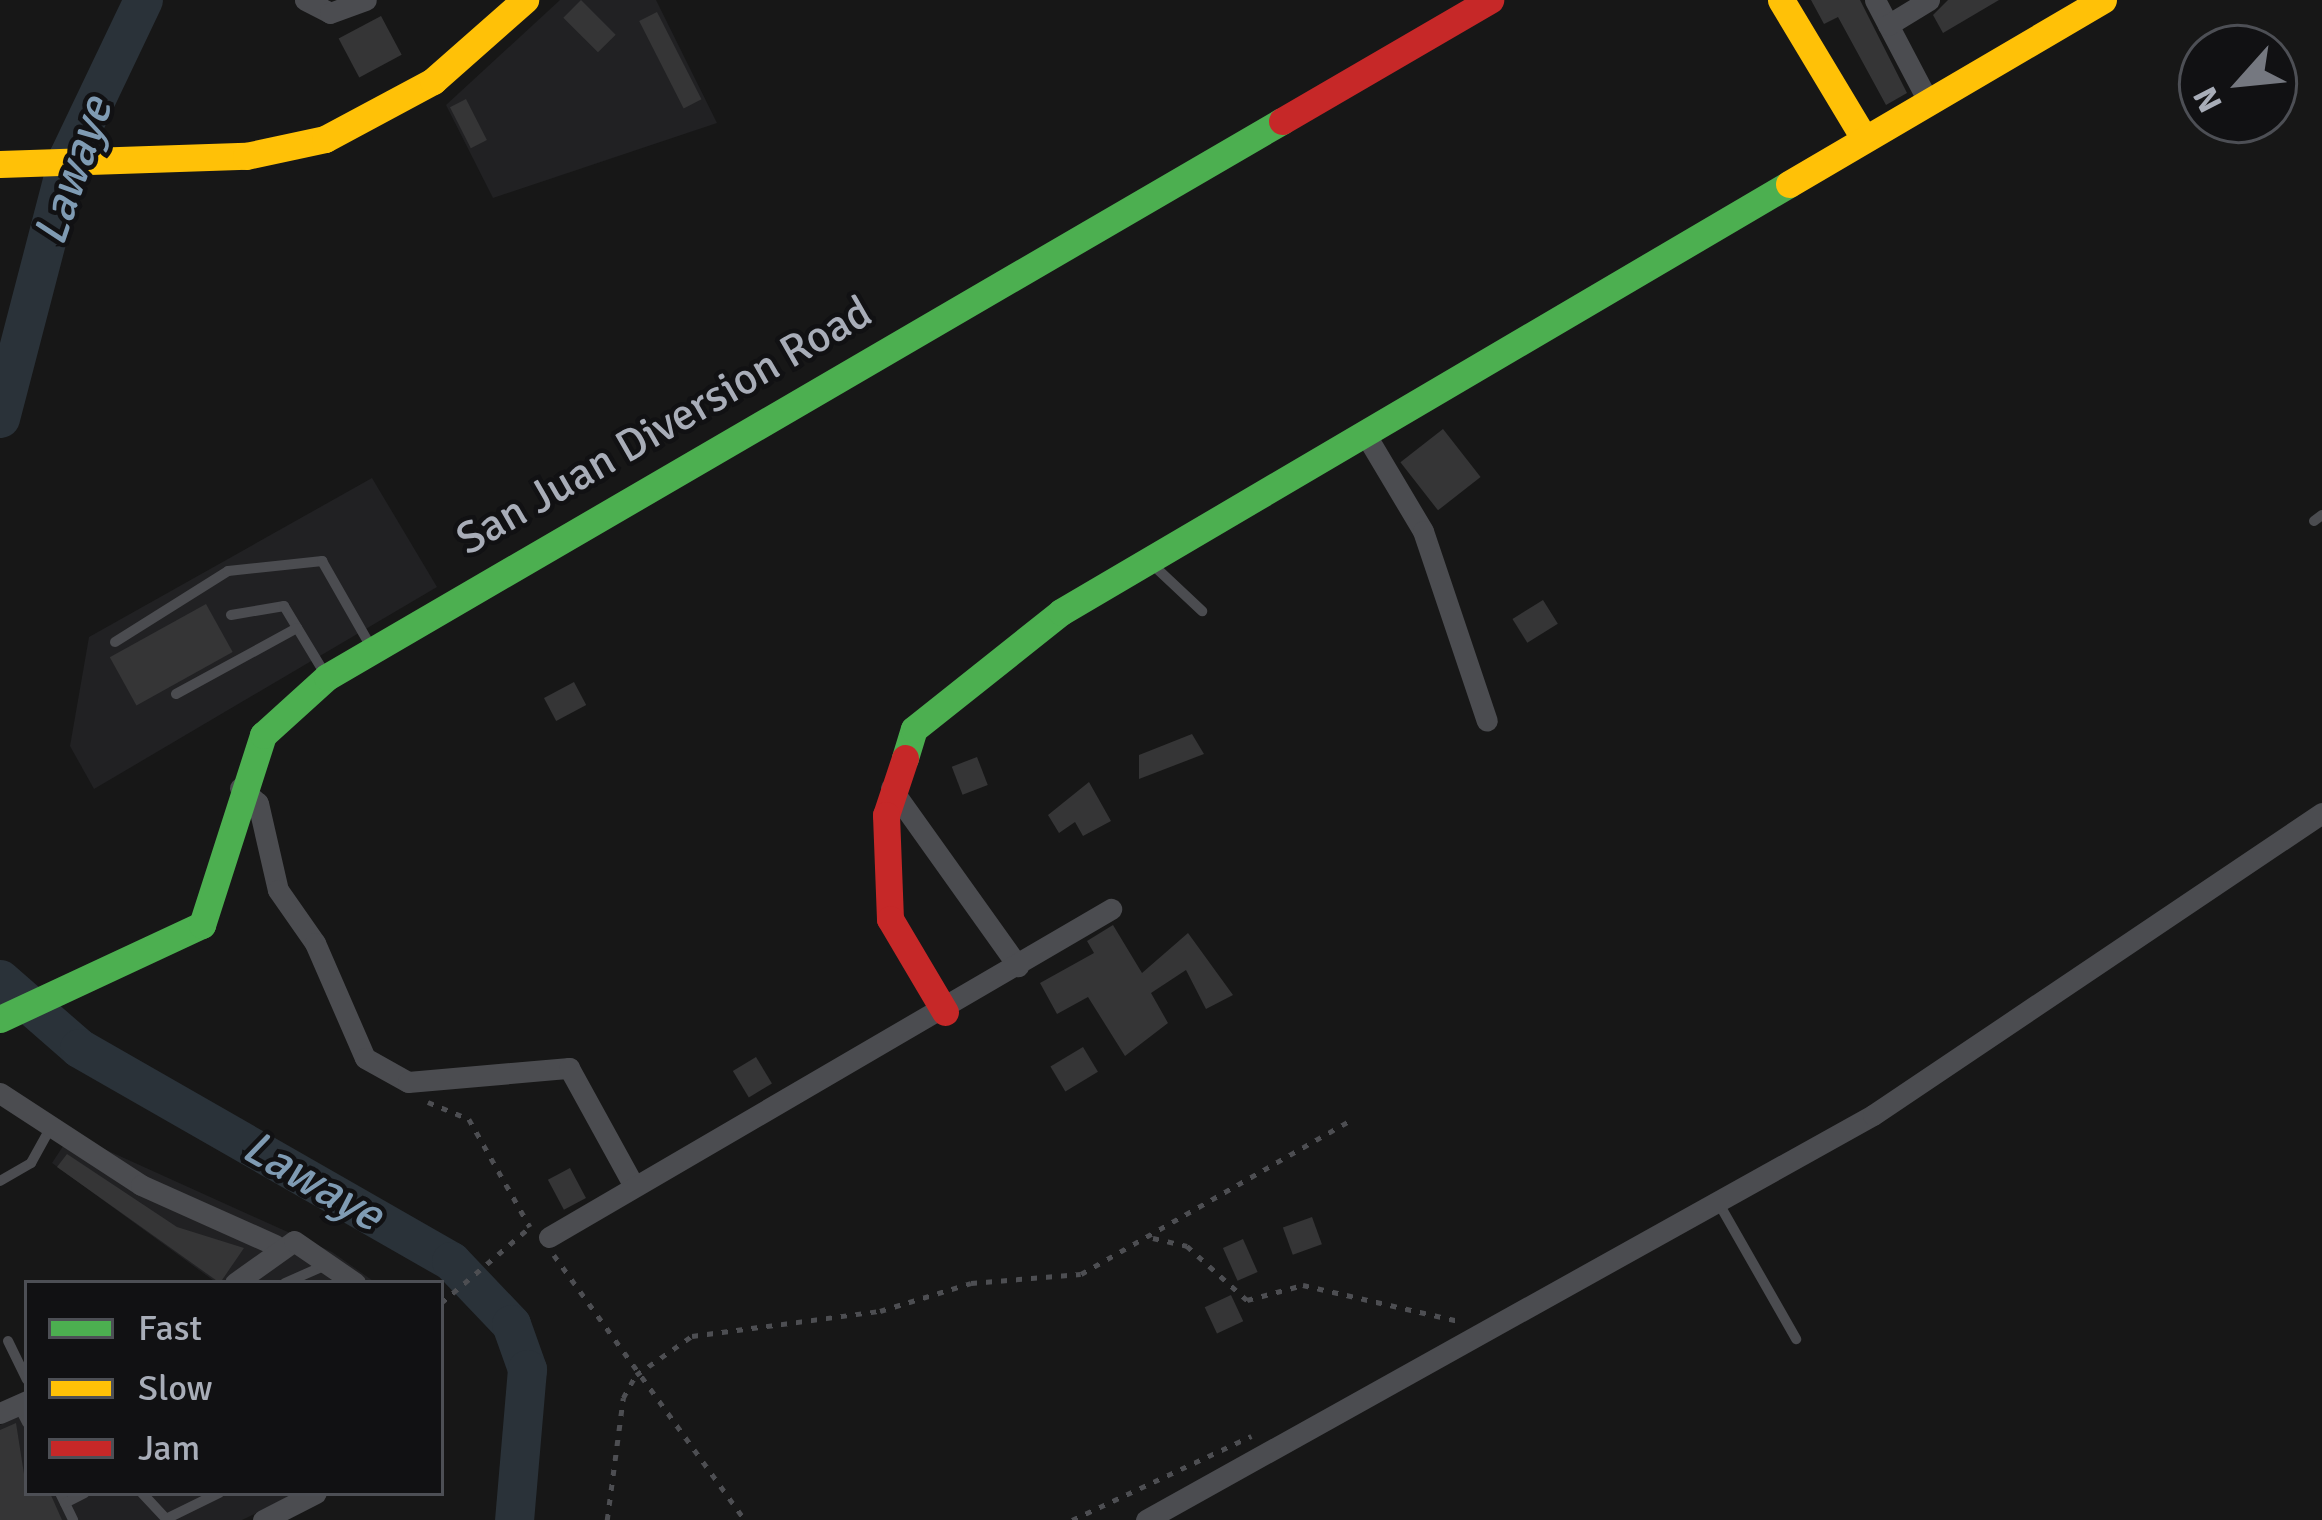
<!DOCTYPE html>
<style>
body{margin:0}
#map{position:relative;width:2322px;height:1520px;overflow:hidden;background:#171717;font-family:Signika,sans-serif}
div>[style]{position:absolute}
.built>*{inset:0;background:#212123}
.river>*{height:39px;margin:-19.5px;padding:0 19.5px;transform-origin:19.5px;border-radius:19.5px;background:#2a3239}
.building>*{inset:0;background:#353536;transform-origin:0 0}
.path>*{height:4.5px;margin-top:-2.25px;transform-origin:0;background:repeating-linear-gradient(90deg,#4d4e52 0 6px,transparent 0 15px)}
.lane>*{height:10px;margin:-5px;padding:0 5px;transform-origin:5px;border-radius:5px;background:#4b4c50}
.street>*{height:21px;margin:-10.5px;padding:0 10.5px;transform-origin:10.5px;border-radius:10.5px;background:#4b4c50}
.fast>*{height:27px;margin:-13.5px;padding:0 13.5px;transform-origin:13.5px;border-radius:13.5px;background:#4caf50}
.slow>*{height:27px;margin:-13.5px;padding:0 13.5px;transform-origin:13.5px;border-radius:13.5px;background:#ffc107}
.jam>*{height:27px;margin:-13.5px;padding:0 13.5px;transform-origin:13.5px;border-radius:13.5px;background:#c62828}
span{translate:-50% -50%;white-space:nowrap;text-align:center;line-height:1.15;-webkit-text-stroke:9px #111113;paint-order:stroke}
.street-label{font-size:45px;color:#a8adb8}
.water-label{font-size:48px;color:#7f9bb3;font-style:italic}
.legend{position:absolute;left:24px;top:1280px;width:420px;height:216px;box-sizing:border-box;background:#111113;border:3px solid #4d4f55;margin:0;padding:15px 21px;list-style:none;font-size:36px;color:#a8adb8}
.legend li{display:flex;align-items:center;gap:24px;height:60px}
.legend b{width:60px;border:3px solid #4d4f55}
.north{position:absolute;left:2178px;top:24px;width:120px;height:120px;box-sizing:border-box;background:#111113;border:3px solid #4d4f55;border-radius:50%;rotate:243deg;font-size:33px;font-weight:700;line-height:48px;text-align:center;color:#a8adb8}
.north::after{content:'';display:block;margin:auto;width:42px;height:54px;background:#757880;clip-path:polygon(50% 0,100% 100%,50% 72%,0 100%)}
</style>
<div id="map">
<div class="built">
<i style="clip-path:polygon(560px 0,656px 0,717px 123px,493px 198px,446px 105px)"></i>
<i style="clip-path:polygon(372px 478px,437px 587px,94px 789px,70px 746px,89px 637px)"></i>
<i style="clip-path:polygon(71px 1134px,332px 1252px,376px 1283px,217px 1283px,52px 1163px)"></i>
<i style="clip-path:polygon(27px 1413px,27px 1493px,297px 1493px,242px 1520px,0 1520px,0 1425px)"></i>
</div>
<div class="river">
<i style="left:0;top:418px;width:270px;rotate:-75.4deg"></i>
<i style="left:68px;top:157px;width:174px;rotate:-64.5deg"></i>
<i style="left:0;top:979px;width:105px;rotate:41.1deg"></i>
<i style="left:79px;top:1048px;width:429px;rotate:29.8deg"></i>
<i style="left:451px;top:1261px;width:87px;rotate:46.4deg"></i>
<i style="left:511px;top:1324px;width:48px;rotate:70.4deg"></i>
<i style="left:527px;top:1369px;width:152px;rotate:94.9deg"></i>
</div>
<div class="building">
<i style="left:581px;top:0;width:49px;height:25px;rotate:45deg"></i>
<i style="clip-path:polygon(1811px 0,1860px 0,1907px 93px,1886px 105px,1838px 17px,1824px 24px)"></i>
<i style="clip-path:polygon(1999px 0,1943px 33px,1933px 15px,1948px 0)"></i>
<i style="left:657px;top:12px;width:98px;height:20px;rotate:63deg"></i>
<i style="left:381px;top:16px;width:44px;height:48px;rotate:62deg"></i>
<i style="left:466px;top:99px;width:46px;height:18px;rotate:63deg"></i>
<i style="left:1443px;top:429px;width:61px;height:54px;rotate:52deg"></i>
<i style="left:1543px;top:600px;width:28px;height:36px;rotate:58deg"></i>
<i style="left:206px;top:604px;width:55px;height:110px;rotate:61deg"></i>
<i style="left:574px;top:682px;width:26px;height:34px;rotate:62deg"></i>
<i style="clip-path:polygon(1192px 734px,1204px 754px,1139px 779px,1139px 755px)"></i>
<i style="left:977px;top:757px;width:30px;height:27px;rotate:69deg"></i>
<i style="clip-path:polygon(1089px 782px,1111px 821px,1083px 836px,1075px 822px,1059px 833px,1048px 815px)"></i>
<i style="clip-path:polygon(1113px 925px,1142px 973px,1188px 933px,1233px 995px,1206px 1009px,1186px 970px,1151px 993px,1168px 1023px,1125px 1056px,1088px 997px,1057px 1014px,1040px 983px,1094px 953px,1087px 941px)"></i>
<i style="left:1083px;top:1047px;width:29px;height:38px;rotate:59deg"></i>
<i style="left:756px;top:1057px;width:31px;height:27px;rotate:59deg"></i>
<i style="clip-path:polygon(67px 1154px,177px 1227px,244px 1248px,220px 1283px,57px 1167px)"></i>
<i style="left:570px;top:1168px;width:34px;height:25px;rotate:62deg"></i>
<i style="left:1312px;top:1217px;width:29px;height:31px;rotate:70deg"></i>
<i style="left:1243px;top:1239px;width:36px;height:22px;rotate:66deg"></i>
<i style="left:1231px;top:1295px;width:29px;height:29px;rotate:65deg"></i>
<i style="clip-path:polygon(16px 1423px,27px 1493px,50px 1493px,62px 1520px,0 1520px,0 1430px)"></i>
</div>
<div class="path">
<i style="left:428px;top:1102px;width:44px;rotate:22.5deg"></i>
<i style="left:469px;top:1119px;width:124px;rotate:60.5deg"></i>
<i style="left:1153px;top:1238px;width:35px;rotate:13deg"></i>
<i style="left:1187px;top:1246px;width:81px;rotate:42deg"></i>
<i style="left:1247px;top:1300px;width:58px;rotate:-15deg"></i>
<i style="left:1303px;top:1285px;width:160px;rotate:13deg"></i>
<i style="left:554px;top:1255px;width:327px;rotate:54.2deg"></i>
<i style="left:441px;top:1303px;width:117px;rotate:-40.5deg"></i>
<i style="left:607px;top:1520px;width:123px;rotate:-82.5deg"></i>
<i style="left:623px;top:1398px;width:26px;rotate:-61deg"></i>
<i style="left:636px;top:1375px;width:68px;rotate:-34.9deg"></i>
<i style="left:692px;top:1336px;width:190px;rotate:-7.6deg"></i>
<i style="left:880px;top:1311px;width:95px;rotate:-17.1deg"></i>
<i style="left:971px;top:1283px;width:110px;rotate:-4.7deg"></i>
<i style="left:1081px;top:1274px;width:311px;rotate:-29.7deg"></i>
<i style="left:1072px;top:1520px;width:198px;rotate:-25.1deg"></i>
</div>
<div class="lane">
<i style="left:2314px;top:521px;width:10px;rotate:-37deg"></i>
<i style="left:1152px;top:564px;width:69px;rotate:43.2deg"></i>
<i style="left:231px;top:615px;width:54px;rotate:-9.6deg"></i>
<i style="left:284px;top:606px;width:79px;rotate:58.9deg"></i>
<i style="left:115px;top:642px;width:133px;rotate:-32.1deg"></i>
<i style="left:228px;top:571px;width:95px;rotate:-6.1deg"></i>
<i style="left:322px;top:561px;width:97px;rotate:60.3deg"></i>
<i style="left:176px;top:694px;width:138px;rotate:-28.6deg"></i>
<i style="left:0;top:1181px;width:36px;rotate:-30deg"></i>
<i style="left:31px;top:1163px;width:39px;rotate:-61deg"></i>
<i style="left:1718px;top:1202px;width:158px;rotate:60.3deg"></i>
<i style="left:285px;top:1283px;width:45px;rotate:-23.7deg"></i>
<i style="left:8px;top:1341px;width:43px;rotate:64deg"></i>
<i style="left:18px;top:1405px;width:20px;rotate:63deg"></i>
<i style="left:60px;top:1493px;width:30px;rotate:64deg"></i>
<i style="left:142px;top:1493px;width:35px;rotate:47deg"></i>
<i style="left:166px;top:1519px;width:59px;rotate:-26.1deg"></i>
<i style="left:65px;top:1503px;width:22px;rotate:-27deg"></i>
</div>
<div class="street">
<i style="left:305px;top:0;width:28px;rotate:27deg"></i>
<i style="left:330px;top:13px;width:38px;rotate:-20deg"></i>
<i style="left:1875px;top:0;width:114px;rotate:62.3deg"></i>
<i style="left:1888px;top:25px;width:48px;rotate:-31.4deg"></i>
<i style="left:1367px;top:437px;width:109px;rotate:59.2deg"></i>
<i style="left:1423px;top:531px;width:200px;rotate:71.4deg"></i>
<i style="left:240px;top:788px;width:23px;rotate:40deg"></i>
<i style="left:258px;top:803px;width:89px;rotate:77.1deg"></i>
<i style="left:278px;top:890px;width:65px;rotate:55.1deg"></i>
<i style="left:315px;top:943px;width:125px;rotate:66.5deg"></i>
<i style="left:365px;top:1058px;width:49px;rotate:29.2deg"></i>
<i style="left:408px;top:1082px;width:162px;rotate:-5deg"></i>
<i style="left:569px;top:1068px;width:135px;rotate:61.2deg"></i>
<i style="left:891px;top:788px;width:219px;rotate:54.5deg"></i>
<i style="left:0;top:1093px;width:168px;rotate:33.1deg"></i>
<i style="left:141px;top:1185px;width:147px;rotate:24.1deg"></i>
<i style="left:549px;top:1237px;width:651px;rotate:-30.27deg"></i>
<i style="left:235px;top:1283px;width:72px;rotate:-35.4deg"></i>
<i style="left:294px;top:1241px;width:74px;rotate:34.5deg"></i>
<i style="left:0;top:1413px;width:30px;rotate:-24deg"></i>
<i style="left:263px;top:1520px;width:59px;rotate:-27deg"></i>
<i style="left:1146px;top:1520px;width:832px;rotate:-29.12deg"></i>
<i style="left:1873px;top:1115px;width:541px;rotate:-33.93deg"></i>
</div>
<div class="fast">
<i style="left:905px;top:758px;width:30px;rotate:-73deg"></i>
<i style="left:914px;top:729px;width:188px;rotate:-38.5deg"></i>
<i style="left:1061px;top:612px;width:844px;rotate:-30.45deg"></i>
<i style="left:0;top:1019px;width:223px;rotate:-25deg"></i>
<i style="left:202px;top:925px;width:200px;rotate:-72.2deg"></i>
<i style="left:263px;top:735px;width:86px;rotate:-42.2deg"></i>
<i style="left:327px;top:677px;width:1105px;rotate:-30.21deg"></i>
</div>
<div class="slow">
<i style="left:1781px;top:0;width:161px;rotate:59deg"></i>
<i style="left:0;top:164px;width:246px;rotate:-1.9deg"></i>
<i style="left:246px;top:156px;width:81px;rotate:-12.1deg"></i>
<i style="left:325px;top:139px;width:123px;rotate:-28.2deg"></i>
<i style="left:433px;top:81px;width:123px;rotate:-41.4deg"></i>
<i style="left:1789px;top:184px;width:364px;rotate:-30.4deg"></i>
</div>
<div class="jam">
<i style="left:1282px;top:121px;width:241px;rotate:-30.2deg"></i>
<i style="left:905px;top:758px;width:60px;rotate:108.4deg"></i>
<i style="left:886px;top:815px;width:104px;rotate:87.8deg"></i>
<i style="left:890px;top:919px;width:108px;rotate:59.4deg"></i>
</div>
<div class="street-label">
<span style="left:664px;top:426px;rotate:-30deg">San Juan Diversion Road</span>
</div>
<div class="water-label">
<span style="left:73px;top:171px;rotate:-71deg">Lawaye</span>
<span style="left:313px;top:1181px;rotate:30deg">Lawaye</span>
</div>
<ul class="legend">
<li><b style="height:15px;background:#4caf50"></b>Fast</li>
<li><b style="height:15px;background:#ffc107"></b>Slow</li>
<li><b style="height:15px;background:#c62828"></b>Jam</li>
</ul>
<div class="north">N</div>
</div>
